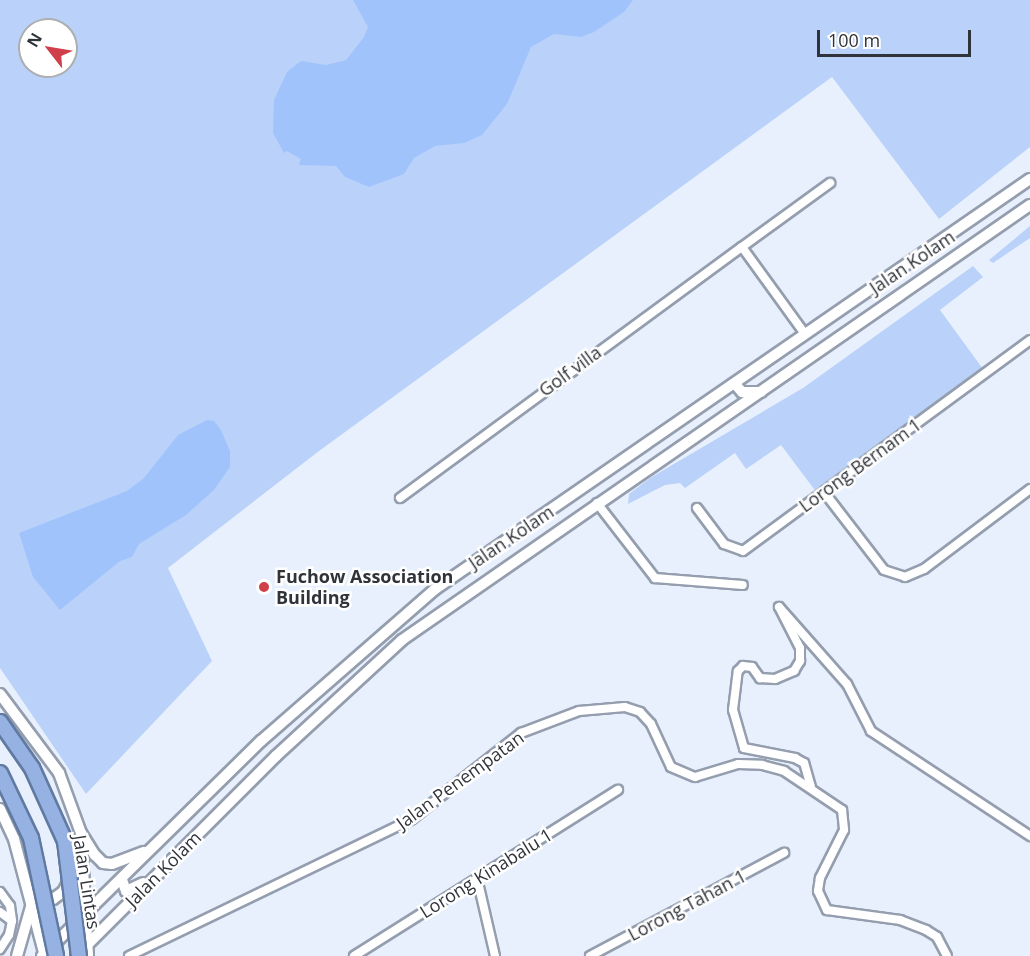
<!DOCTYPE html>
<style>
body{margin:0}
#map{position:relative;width:1030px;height:956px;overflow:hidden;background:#e8f0fe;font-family:"Open Sans",sans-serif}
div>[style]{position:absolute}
.green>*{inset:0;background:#bad2fa}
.water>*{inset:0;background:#a1c3fc}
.roads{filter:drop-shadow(2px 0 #949eae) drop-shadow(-2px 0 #949eae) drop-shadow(0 2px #949eae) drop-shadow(0 -2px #949eae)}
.minor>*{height:8px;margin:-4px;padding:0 4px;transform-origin:4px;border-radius:4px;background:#fff}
.secondary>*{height:10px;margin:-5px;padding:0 5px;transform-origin:5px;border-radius:5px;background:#fff}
.bridges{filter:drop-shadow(2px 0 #617aa2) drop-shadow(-2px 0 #617aa2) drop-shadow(0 2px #617aa2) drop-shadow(0 -2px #617aa2)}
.trunk-bridge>*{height:14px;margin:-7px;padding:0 7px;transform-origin:7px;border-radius:7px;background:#96b2e2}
.dots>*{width:16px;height:16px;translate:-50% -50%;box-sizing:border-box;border:3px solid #fff;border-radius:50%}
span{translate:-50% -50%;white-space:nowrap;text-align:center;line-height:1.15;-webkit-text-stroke:5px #fff;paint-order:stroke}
.street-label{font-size:18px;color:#30343a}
.poi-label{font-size:18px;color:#30343a;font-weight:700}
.left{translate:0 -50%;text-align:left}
.north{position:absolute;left:18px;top:18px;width:60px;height:60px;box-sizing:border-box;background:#fff;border:2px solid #acaeb0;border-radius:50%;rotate:301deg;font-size:16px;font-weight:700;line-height:24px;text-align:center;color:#30343a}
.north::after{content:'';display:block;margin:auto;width:21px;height:27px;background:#d0404a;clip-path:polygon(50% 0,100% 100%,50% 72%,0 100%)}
.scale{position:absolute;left:817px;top:30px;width:154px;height:27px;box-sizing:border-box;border:3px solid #30343a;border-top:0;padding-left:8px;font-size:18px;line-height:21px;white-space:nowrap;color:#30343a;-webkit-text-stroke:4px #fff;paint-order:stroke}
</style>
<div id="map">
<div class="green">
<i style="clip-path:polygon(evenodd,0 0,1030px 0,1030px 147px,939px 219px,832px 77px,319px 451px,168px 568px,212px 661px,86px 794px,0 668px,0 0,30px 30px,66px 30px,66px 66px,30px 66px,30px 30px)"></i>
<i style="clip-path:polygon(1030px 226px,1030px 238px,993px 263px,989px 260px)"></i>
<i style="clip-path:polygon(973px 266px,983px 277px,940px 310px,983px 369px,817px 493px,781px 445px,746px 469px,735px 453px,685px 488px,680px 483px,665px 485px,628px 504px,629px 494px,650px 478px,803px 388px)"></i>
</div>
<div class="water">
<i style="clip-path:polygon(353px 0,633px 0,624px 12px,594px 32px,581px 37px,554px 34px,531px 47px,507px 104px,482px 135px,464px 143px,435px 146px,414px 158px,404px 174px,369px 187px,345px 177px,336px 166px,299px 165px,301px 159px,287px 151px,284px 153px,273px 133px,274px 100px,287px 72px,301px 61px,326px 65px,346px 60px,364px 37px,368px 27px)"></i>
<i style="clip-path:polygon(207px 420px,214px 421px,221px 430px,230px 451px,230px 467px,214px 490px,186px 515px,139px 544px,132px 557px,120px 561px,60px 610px,33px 577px,19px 533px,127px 491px,144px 478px,178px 435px)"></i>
</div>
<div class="roads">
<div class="minor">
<i style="left:742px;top:247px;width:109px;rotate:-36deg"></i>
<i style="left:824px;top:492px;width:98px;rotate:52.4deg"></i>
<i style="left:884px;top:570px;width:22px;rotate:18deg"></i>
<i style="left:905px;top:577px;width:21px;rotate:-23deg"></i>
<i style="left:924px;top:569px;width:133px;rotate:-37deg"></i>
<i style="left:400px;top:498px;width:424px;rotate:-36.3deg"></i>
<i style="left:742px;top:247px;width:107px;rotate:54.1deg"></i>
<i style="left:597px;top:503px;width:95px;rotate:52.3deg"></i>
<i style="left:655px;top:578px;width:88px;rotate:4.5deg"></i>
<i style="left:697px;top:508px;width:45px;rotate:53.1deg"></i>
<i style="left:724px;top:544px;width:20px;rotate:20deg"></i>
<i style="left:743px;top:551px;width:356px;rotate:-36.3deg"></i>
<i style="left:811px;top:787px;width:25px;rotate:-106deg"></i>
<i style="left:804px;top:763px;width:10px;rotate:-151deg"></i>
<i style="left:795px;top:758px;width:52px;rotate:-168.9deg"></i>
<i style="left:744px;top:748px;width:40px;rotate:-106deg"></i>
<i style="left:733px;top:710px;width:39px;rotate:-83deg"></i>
<i style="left:738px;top:671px;width:7px;rotate:-45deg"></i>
<i style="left:743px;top:666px;width:9px;rotate:6deg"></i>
<i style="left:752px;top:667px;width:14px;rotate:54deg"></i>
<i style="left:760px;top:678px;width:15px;rotate:4deg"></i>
<i style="left:775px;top:679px;width:21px;rotate:-23deg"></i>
<i style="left:794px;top:671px;width:12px;rotate:-59deg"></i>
<i style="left:800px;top:661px;width:13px;rotate:-90deg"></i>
<i style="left:800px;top:648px;width:46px;rotate:-117.1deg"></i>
<i style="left:779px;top:607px;width:103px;rotate:48.6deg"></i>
<i style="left:847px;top:684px;width:53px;rotate:62.9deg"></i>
<i style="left:871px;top:731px;width:191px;rotate:33.4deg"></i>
<i style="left:477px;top:878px;width:80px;rotate:77deg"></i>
<i style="left:0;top:892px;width:17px;rotate:54deg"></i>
<i style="left:10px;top:906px;width:15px;rotate:82deg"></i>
<i style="left:12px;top:921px;width:14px;rotate:102deg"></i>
<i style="left:9px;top:935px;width:17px;rotate:123deg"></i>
<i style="left:0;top:912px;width:15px;rotate:37deg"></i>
<i style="left:129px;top:956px;width:314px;rotate:-25.8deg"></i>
<i style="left:412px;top:819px;width:139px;rotate:-38.3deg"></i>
<i style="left:521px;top:733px;width:62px;rotate:-20.8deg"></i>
<i style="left:579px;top:711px;width:46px;rotate:-5deg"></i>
<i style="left:625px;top:707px;width:16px;rotate:18deg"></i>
<i style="left:640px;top:712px;width:16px;rotate:47deg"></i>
<i style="left:651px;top:724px;width:47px;rotate:65.1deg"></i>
<i style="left:671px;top:767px;width:26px;rotate:23deg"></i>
<i style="left:695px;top:777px;width:45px;rotate:-16.8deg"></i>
<i style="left:738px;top:764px;width:24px;rotate:2deg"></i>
<i style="left:762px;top:765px;width:23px;rotate:15deg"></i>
<i style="left:784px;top:771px;width:70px;rotate:33.9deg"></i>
<i style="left:842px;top:810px;width:20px;rotate:84deg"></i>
<i style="left:844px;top:830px;width:54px;rotate:116.6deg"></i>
<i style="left:820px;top:878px;width:13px;rotate:99deg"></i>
<i style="left:818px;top:891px;width:21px;rotate:65deg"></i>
<i style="left:827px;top:910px;width:74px;rotate:7.8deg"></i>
<i style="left:900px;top:920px;width:28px;rotate:21deg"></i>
<i style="left:926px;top:930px;width:13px;rotate:32deg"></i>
<i style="left:937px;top:937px;width:21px;rotate:62deg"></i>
<i style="left:354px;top:956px;width:312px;rotate:-32.2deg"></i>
<i style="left:590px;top:956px;width:220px;rotate:-28deg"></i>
</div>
<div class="secondary">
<i style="left:735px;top:384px;width:11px;rotate:49deg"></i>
<i style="left:742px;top:392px;width:19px"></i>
<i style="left:0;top:694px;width:99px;rotate:53.2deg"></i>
<i style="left:59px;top:773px;width:64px;rotate:69.9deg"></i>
<i style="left:81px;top:833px;width:26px;rotate:58deg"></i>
<i style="left:95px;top:855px;width:11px;rotate:45deg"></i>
<i style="left:103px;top:863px;width:9px;rotate:6deg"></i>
<i style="left:112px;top:864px;width:34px;rotate:-21deg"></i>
<i style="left:0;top:809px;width:33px;rotate:65deg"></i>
<i style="left:14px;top:839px;width:121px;rotate:75.2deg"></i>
<i style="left:81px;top:834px;width:122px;rotate:86.7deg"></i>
<i style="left:122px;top:880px;width:12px;rotate:70deg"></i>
<i style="left:126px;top:891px;width:19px;rotate:-25deg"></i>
<i style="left:38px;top:894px;width:16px;rotate:18deg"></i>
<i style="left:53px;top:899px;width:12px;rotate:-35deg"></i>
<i style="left:63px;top:892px;width:17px;rotate:-62deg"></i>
<i style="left:17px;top:956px;width:51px;rotate:-74.1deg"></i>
<i style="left:42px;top:956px;width:307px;rotate:-44.5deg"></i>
<i style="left:261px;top:741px;width:230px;rotate:-41.1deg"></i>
<i style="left:434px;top:590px;width:724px;rotate:-34.59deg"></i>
<i style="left:76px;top:956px;width:283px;rotate:-45deg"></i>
<i style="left:276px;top:756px;width:171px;rotate:-42.6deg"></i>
<i style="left:402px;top:640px;width:764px;rotate:-34.71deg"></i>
</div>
</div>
<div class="bridges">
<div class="trunk-bridge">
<i style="left:0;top:722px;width:56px;rotate:55.2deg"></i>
<i style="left:32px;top:768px;width:80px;rotate:65.7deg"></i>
<i style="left:65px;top:841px;width:116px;rotate:83.1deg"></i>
<i style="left:0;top:773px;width:72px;rotate:64.5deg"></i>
<i style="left:31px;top:838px;width:121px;rotate:78deg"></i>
</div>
</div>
<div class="dots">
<i style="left:264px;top:587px;background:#d0404a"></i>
</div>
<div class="street-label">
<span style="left:912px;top:262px;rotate:-34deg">Jalan Kolam</span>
<span style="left:570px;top:371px;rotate:-36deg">Golf villa</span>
<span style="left:860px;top:465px;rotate:-36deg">Lorong Bernam 1</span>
<span style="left:511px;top:537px;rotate:-34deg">Jalan Kolam</span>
<span style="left:460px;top:780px;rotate:-36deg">Jalan Penempatan</span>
<span style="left:163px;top:869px;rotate:-45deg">Jalan Kolam</span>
<span style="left:486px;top:873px;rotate:-32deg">Lorong Kinabalu 1</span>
<span style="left:87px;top:882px;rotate:81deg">Jalan Lintas</span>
<span style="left:687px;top:905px;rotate:-28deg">Lorong Tahan 1</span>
</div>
<div class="poi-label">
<span class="left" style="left:276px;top:587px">Fuchow Association<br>Building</span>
</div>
<div class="north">N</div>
<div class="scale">100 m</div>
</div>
